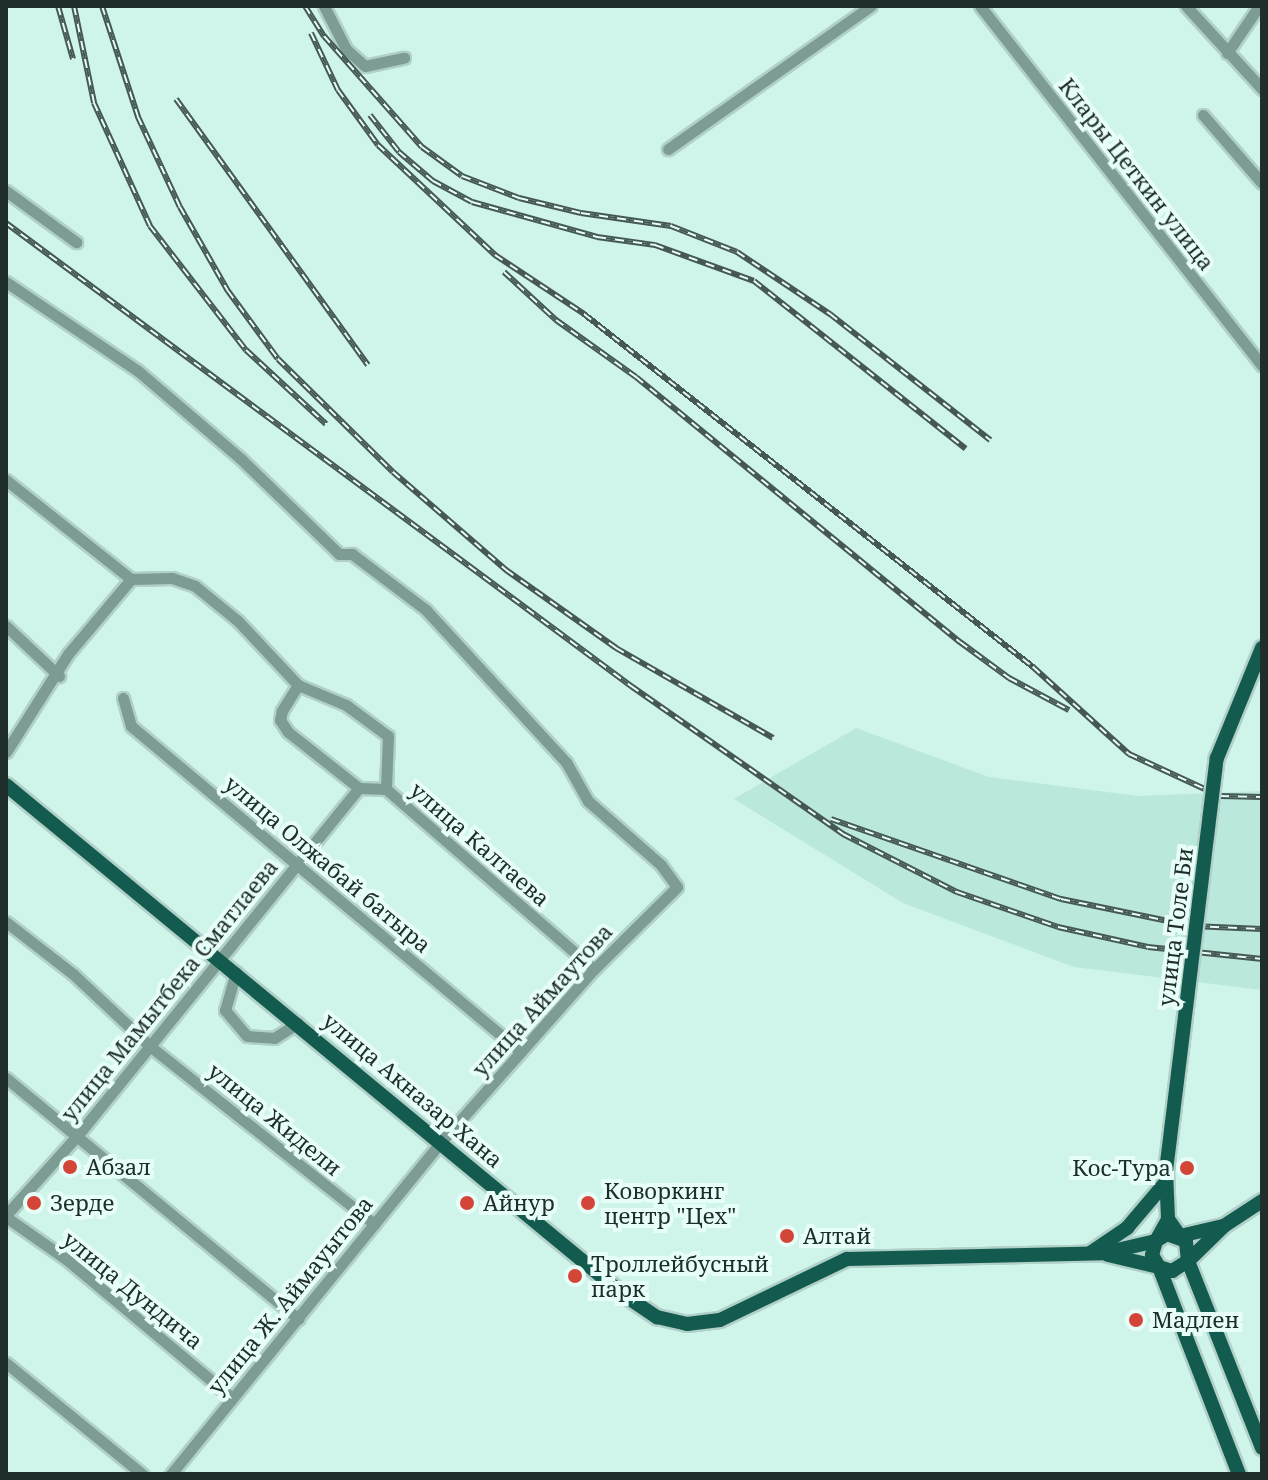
<!DOCTYPE html>
<meta charset="utf-8">
<style>
body{margin:0}
#map{position:relative;width:1268px;height:1480px;overflow:hidden;background:#cff4ea;font-family:"Noto Serif",serif}
div>[style]{position:absolute}
.built>*{inset:0;background:#bbe8dc}
.roads{filter:drop-shadow(2px 0 #b0d0c8) drop-shadow(-2px 0 #b0d0c8) drop-shadow(0 2px #b0d0c8) drop-shadow(0 -2px #b0d0c8)}
.minor>*{height:11px;margin:-5.5px;padding:0 5.5px;transform-origin:5.5px;border-radius:5.5px;background:#7c9c94}
.major>*{height:14px;margin:-7px;padding:0 7px;transform-origin:7px;border-radius:7px;background:#145b4f}
.rail>*{height:6px;margin-top:-3px;transform-origin:0;background:repeating-linear-gradient(90deg,#e7fdf8 0 9px,#455853 0 18px);box-sizing:border-box;border-block:2px solid #455853}
.bridges{filter:drop-shadow(2px 0 #b0d0c8) drop-shadow(-2px 0 #b0d0c8) drop-shadow(0 2px #b0d0c8) drop-shadow(0 -2px #b0d0c8)}
.major-bridge>*{height:14px;margin:-7px;padding:0 7px;transform-origin:7px;border-radius:7px;background:#145b4f}
.dots>*{width:22px;height:22px;translate:-50% -50%;box-sizing:border-box;border:4px solid #e7fdf8;border-radius:50%}
span{translate:-50% -50%;white-space:nowrap;text-align:center;line-height:1.15;-webkit-text-stroke:8px #e7fdf8;paint-order:stroke}
.street-label{font-size:22px;color:#202e2b}
.poi-label{font-size:22px;color:#202e2b}
.left{translate:0 -50%;text-align:left}
.right{translate:-100% -50%;text-align:right}
.frame{position:absolute;inset:0;border:8px solid #202e2b;pointer-events:none}
</style>
<div id="map">
<div class="built">
<i style="clip-path:polygon(856px 728px,989px 777px,1138px 796px,1262px 791px,1262px 990px,1074px 967px,903px 903px,734px 799px)"></i>
</div>
<div class="roads">
<div class="minor">
<i style="left:324px;top:6px;width:48px;rotate:62.9deg"></i>
<i style="left:346px;top:49px;width:25px;rotate:42deg"></i>
<i style="left:365px;top:66px;width:40px;rotate:-12deg"></i>
<i style="left:980px;top:6px;width:457px;rotate:51.9deg"></i>
<i style="left:1186px;top:6px;width:113px;rotate:47.5deg"></i>
<i style="left:1227px;top:53px;width:57px;rotate:-55.8deg"></i>
<i style="left:1203px;top:115px;width:90px;rotate:49.1deg"></i>
<i style="left:668px;top:149px;width:248px;rotate:-35.2deg"></i>
<i style="left:6px;top:191px;width:87px;rotate:36.1deg"></i>
<i style="left:6px;top:282px;width:159px;rotate:34deg"></i>
<i style="left:138px;top:371px;width:135px;rotate:40.5deg"></i>
<i style="left:241px;top:459px;width:136px;rotate:44.1deg"></i>
<i style="left:339px;top:554px;width:13px"></i>
<i style="left:352px;top:554px;width:93px;rotate:37.1deg"></i>
<i style="left:426px;top:610px;width:207px;rotate:47.4deg"></i>
<i style="left:566px;top:762px;width:45px;rotate:60.6deg"></i>
<i style="left:588px;top:801px;width:97px;rotate:41.2deg"></i>
<i style="left:661px;top:865px;width:27px;rotate:54deg"></i>
<i style="left:677px;top:887px;width:117px;rotate:135.3deg"></i>
<i style="left:594px;top:969px;width:232px;rotate:131.5deg"></i>
<i style="left:440px;top:1143px;width:427px;rotate:129.1deg"></i>
<i style="left:6px;top:480px;width:159px;rotate:38.4deg"></i>
<i style="left:131px;top:579px;width:41px;rotate:-1.4deg"></i>
<i style="left:172px;top:578px;width:24px;rotate:19deg"></i>
<i style="left:195px;top:586px;width:55px;rotate:39.1deg"></i>
<i style="left:238px;top:621px;width:88px;rotate:46.8deg"></i>
<i style="left:298px;top:685px;width:31px;rotate:122deg"></i>
<i style="left:282px;top:711px;width:9px;rotate:103deg"></i>
<i style="left:280px;top:720px;width:14px;rotate:56deg"></i>
<i style="left:288px;top:732px;width:90px;rotate:38.3deg"></i>
<i style="left:359px;top:788px;width:27px;rotate:2deg"></i>
<i style="left:386px;top:789px;width:275px;rotate:40.9deg"></i>
<i style="left:6px;top:626px;width:73px;rotate:43.3deg"></i>
<i style="left:298px;top:685px;width:52px;rotate:22.6deg"></i>
<i style="left:346px;top:705px;width:52px;rotate:36.4deg"></i>
<i style="left:388px;top:736px;width:53px;rotate:92.2deg"></i>
<i style="left:123px;top:698px;width:29px;rotate:74deg"></i>
<i style="left:131px;top:726px;width:508px;rotate:39.89deg"></i>
<i style="left:6px;top:752px;width:116px;rotate:-57.7deg"></i>
<i style="left:68px;top:654px;width:98px;rotate:-50deg"></i>
<i style="left:6px;top:922px;width:85px;rotate:37.8deg"></i>
<i style="left:73px;top:974px;width:107px;rotate:43.1deg"></i>
<i style="left:151px;top:1047px;width:285px;rotate:38.4deg"></i>
<i style="left:236px;top:972px;width:40px;rotate:106deg"></i>
<i style="left:225px;top:1010px;width:34px;rotate:50deg"></i>
<i style="left:247px;top:1036px;width:27px;rotate:4deg"></i>
<i style="left:274px;top:1038px;width:28px;rotate:-32deg"></i>
<i style="left:6px;top:1078px;width:379px;rotate:39.5deg"></i>
<i style="left:6px;top:1215px;width:106px;rotate:-48.1deg"></i>
<i style="left:77px;top:1136px;width:448px;rotate:-51deg"></i>
<i style="left:6px;top:1217px;width:73px;rotate:35deg"></i>
<i style="left:66px;top:1259px;width:215px;rotate:39.9deg"></i>
<i style="left:6px;top:1363px;width:176px;rotate:39.2deg"></i>
</div>
<div class="major">
<i style="left:6px;top:785px;width:801px;rotate:39.53deg"></i>
<i style="left:624px;top:1295px;width:40px;rotate:34deg"></i>
<i style="left:657px;top:1317px;width:31px;rotate:13deg"></i>
<i style="left:687px;top:1324px;width:33px;rotate:-7deg"></i>
<i style="left:720px;top:1320px;width:141px;rotate:-25.7deg"></i>
<i style="left:847px;top:1259px;width:257px;rotate:-1.3deg"></i>
<i style="left:1104px;top:1253px;width:53px;rotate:-13deg"></i>
<i style="left:1156px;top:1241px;width:25px;rotate:-61deg"></i>
<i style="left:1166px;top:1171px;width:48px;rotate:87.6deg"></i>
<i style="left:1168px;top:1219px;width:21px;rotate:55deg"></i>
<i style="left:1180px;top:1236px;width:44px;rotate:-13.1deg"></i>
<i style="left:1262px;top:1201px;width:45px;rotate:146.7deg"></i>
<i style="left:1224px;top:1226px;width:50px;rotate:135.8deg"></i>
<i style="left:1188px;top:1261px;width:201px;rotate:68.4deg"></i>
<i style="left:1090px;top:1253px;width:45px;rotate:-34deg"></i>
<i style="left:1127px;top:1228px;width:59px;rotate:-49.8deg"></i>
<i style="left:1108px;top:1255px;width:52px;rotate:13.2deg"></i>
<i style="left:1159px;top:1267px;width:14px;rotate:17deg"></i>
<i style="left:1172px;top:1271px;width:19px;rotate:-32deg"></i>
<i style="left:1188px;top:1261px;width:20px;rotate:-96deg"></i>
<i style="left:1186px;top:1241px;width:20px;rotate:-160deg"></i>
<i style="left:1167px;top:1234px;width:13px;rotate:148deg"></i>
<i style="left:1156px;top:1241px;width:15px;rotate:106deg"></i>
<i style="left:1152px;top:1255px;width:14px;rotate:60deg"></i>
<i style="left:1159px;top:1267px;width:222px;rotate:68.9deg"></i>
</div>
</div>
<div class="rail">
<i style="left:58px;top:6px;width:55px;rotate:74.2deg"></i>
<i style="left:74px;top:6px;width:99px;rotate:78.3deg"></i>
<i style="left:94px;top:103px;width:135px;rotate:65.5deg"></i>
<i style="left:150px;top:226px;width:157px;rotate:52.3deg"></i>
<i style="left:246px;top:350px;width:109px;rotate:42.8deg"></i>
<i style="left:102px;top:6px;width:117px;rotate:72deg"></i>
<i style="left:138px;top:117px;width:99px;rotate:65deg"></i>
<i style="left:180px;top:207px;width:97px;rotate:60.3deg"></i>
<i style="left:228px;top:291px;width:84px;rotate:53.7deg"></i>
<i style="left:278px;top:359px;width:161px;rotate:44.5deg"></i>
<i style="left:393px;top:472px;width:150px;rotate:40.9deg"></i>
<i style="left:506px;top:570px;width:135px;rotate:35.3deg"></i>
<i style="left:616px;top:648px;width:181px;rotate:29.8deg"></i>
<i style="left:305px;top:6px;width:36px;rotate:58deg"></i>
<i style="left:324px;top:36px;width:148px;rotate:48.6deg"></i>
<i style="left:422px;top:147px;width:49px;rotate:35.9deg"></i>
<i style="left:462px;top:176px;width:61px;rotate:21.1deg"></i>
<i style="left:519px;top:198px;width:64px;rotate:13.6deg"></i>
<i style="left:581px;top:213px;width:91px;rotate:8.2deg"></i>
<i style="left:671px;top:226px;width:71px;rotate:21.5deg"></i>
<i style="left:737px;top:252px;width:112px;rotate:33.7deg"></i>
<i style="left:830px;top:314px;width:204px;rotate:38.2deg"></i>
<i style="left:311px;top:33px;width:63px;rotate:64.7deg"></i>
<i style="left:338px;top:90px;width:68px;rotate:54deg"></i>
<i style="left:378px;top:145px;width:161px;rotate:43.2deg"></i>
<i style="left:495px;top:255px;width:107px;rotate:33.5deg"></i>
<i style="left:584px;top:314px;width:571px;rotate:38.17deg"></i>
<i style="left:1033px;top:667px;width:130px;rotate:42.2deg"></i>
<i style="left:1129px;top:754px;width:100px;rotate:24.8deg"></i>
<i style="left:1220px;top:796px;width:42px;rotate:1.4deg"></i>
<i style="left:176px;top:99px;width:328px;rotate:54.2deg"></i>
<i style="left:370px;top:115px;width:47px;rotate:51.9deg"></i>
<i style="left:399px;top:152px;width:45px;rotate:40.5deg"></i>
<i style="left:433px;top:181px;width:44px;rotate:28.3deg"></i>
<i style="left:472px;top:202px;width:130px;rotate:15.6deg"></i>
<i style="left:597px;top:237px;width:59px;rotate:7.9deg"></i>
<i style="left:655px;top:245px;width:105px;rotate:20deg"></i>
<i style="left:754px;top:281px;width:270px;rotate:38.4deg"></i>
<i style="left:6px;top:223px;width:778px;rotate:36.53deg"></i>
<i style="left:631px;top:686px;width:259px;rotate:34.9deg"></i>
<i style="left:843px;top:834px;width:128px;rotate:27deg"></i>
<i style="left:957px;top:892px;width:107px;rotate:19.1deg"></i>
<i style="left:1058px;top:927px;width:92px;rotate:12.5deg"></i>
<i style="left:1148px;top:947px;width:115px;rotate:6deg"></i>
<i style="left:504px;top:272px;width:71px;rotate:42.7deg"></i>
<i style="left:556px;top:320px;width:98px;rotate:35.5deg"></i>
<i style="left:636px;top:377px;width:419px;rotate:39.3deg"></i>
<i style="left:960px;top:642px;width:61px;rotate:36.3deg"></i>
<i style="left:1009px;top:678px;width:68px;rotate:28.1deg"></i>
<i style="left:831px;top:819px;width:244px;rotate:19.2deg"></i>
<i style="left:1061px;top:899px;width:134px;rotate:11.6deg"></i>
<i style="left:1192px;top:926px;width:70px;rotate:2.5deg"></i>
</div>
<div class="bridges">
<div class="major-bridge">
<i style="left:1166px;top:1171px;width:416px;rotate:-83deg"></i>
<i style="left:1217px;top:758px;width:119px;rotate:-67.8deg"></i>
</div>
</div>
<div class="dots">
<i style="left:70px;top:1167px;background:#d34537"></i>
<i style="left:1187px;top:1168px;background:#d34537"></i>
<i style="left:34px;top:1203px;background:#d34537"></i>
<i style="left:467px;top:1203px;background:#d34537"></i>
<i style="left:588px;top:1203px;background:#d34537"></i>
<i style="left:787px;top:1236px;background:#d34537"></i>
<i style="left:575px;top:1276px;background:#d34537"></i>
<i style="left:1136px;top:1320px;background:#d34537"></i>
</div>
<div class="street-label">
<span style="left:1137px;top:174px;rotate:52deg">Клары Цеткин улица</span>
<span style="left:480px;top:844px;rotate:41deg">улица Калтаева</span>
<span style="left:328px;top:864px;rotate:40deg">улица Олжабай батыра</span>
<span style="left:1175px;top:927px;rotate:-83deg">улица Толе Би</span>
<span style="left:169px;top:990px;rotate:-51deg">улица Мамытбека Сматлаева</span>
<span style="left:542px;top:1000px;rotate:-48deg">улица Аймаутова</span>
<span style="left:413px;top:1090px;rotate:40deg">улица Акназар Хана</span>
<span style="left:275px;top:1119px;rotate:39deg">улица Жидели</span>
<span style="left:133px;top:1290px;rotate:39deg">улица Дундича</span>
<span style="left:290px;top:1295px;rotate:-51deg">улица Ж. Аймауытова</span>
</div>
<div class="poi-label">
<span class="left" style="left:86px;top:1167px">Абзал</span>
<span class="right" style="left:1171px;top:1168px">Кос-Тура</span>
<span class="left" style="left:604px;top:1203px">Коворкинг<br>центр "Цех"</span>
<span class="left" style="left:50px;top:1203px">Зерде</span>
<span class="left" style="left:483px;top:1203px">Айнур</span>
<span class="left" style="left:803px;top:1236px">Алтай</span>
<span class="left" style="left:591px;top:1276px">Троллейбусный<br>парк</span>
<span class="left" style="left:1152px;top:1320px">Мадлен</span>
</div>
<div class="frame"></div>
</div>
